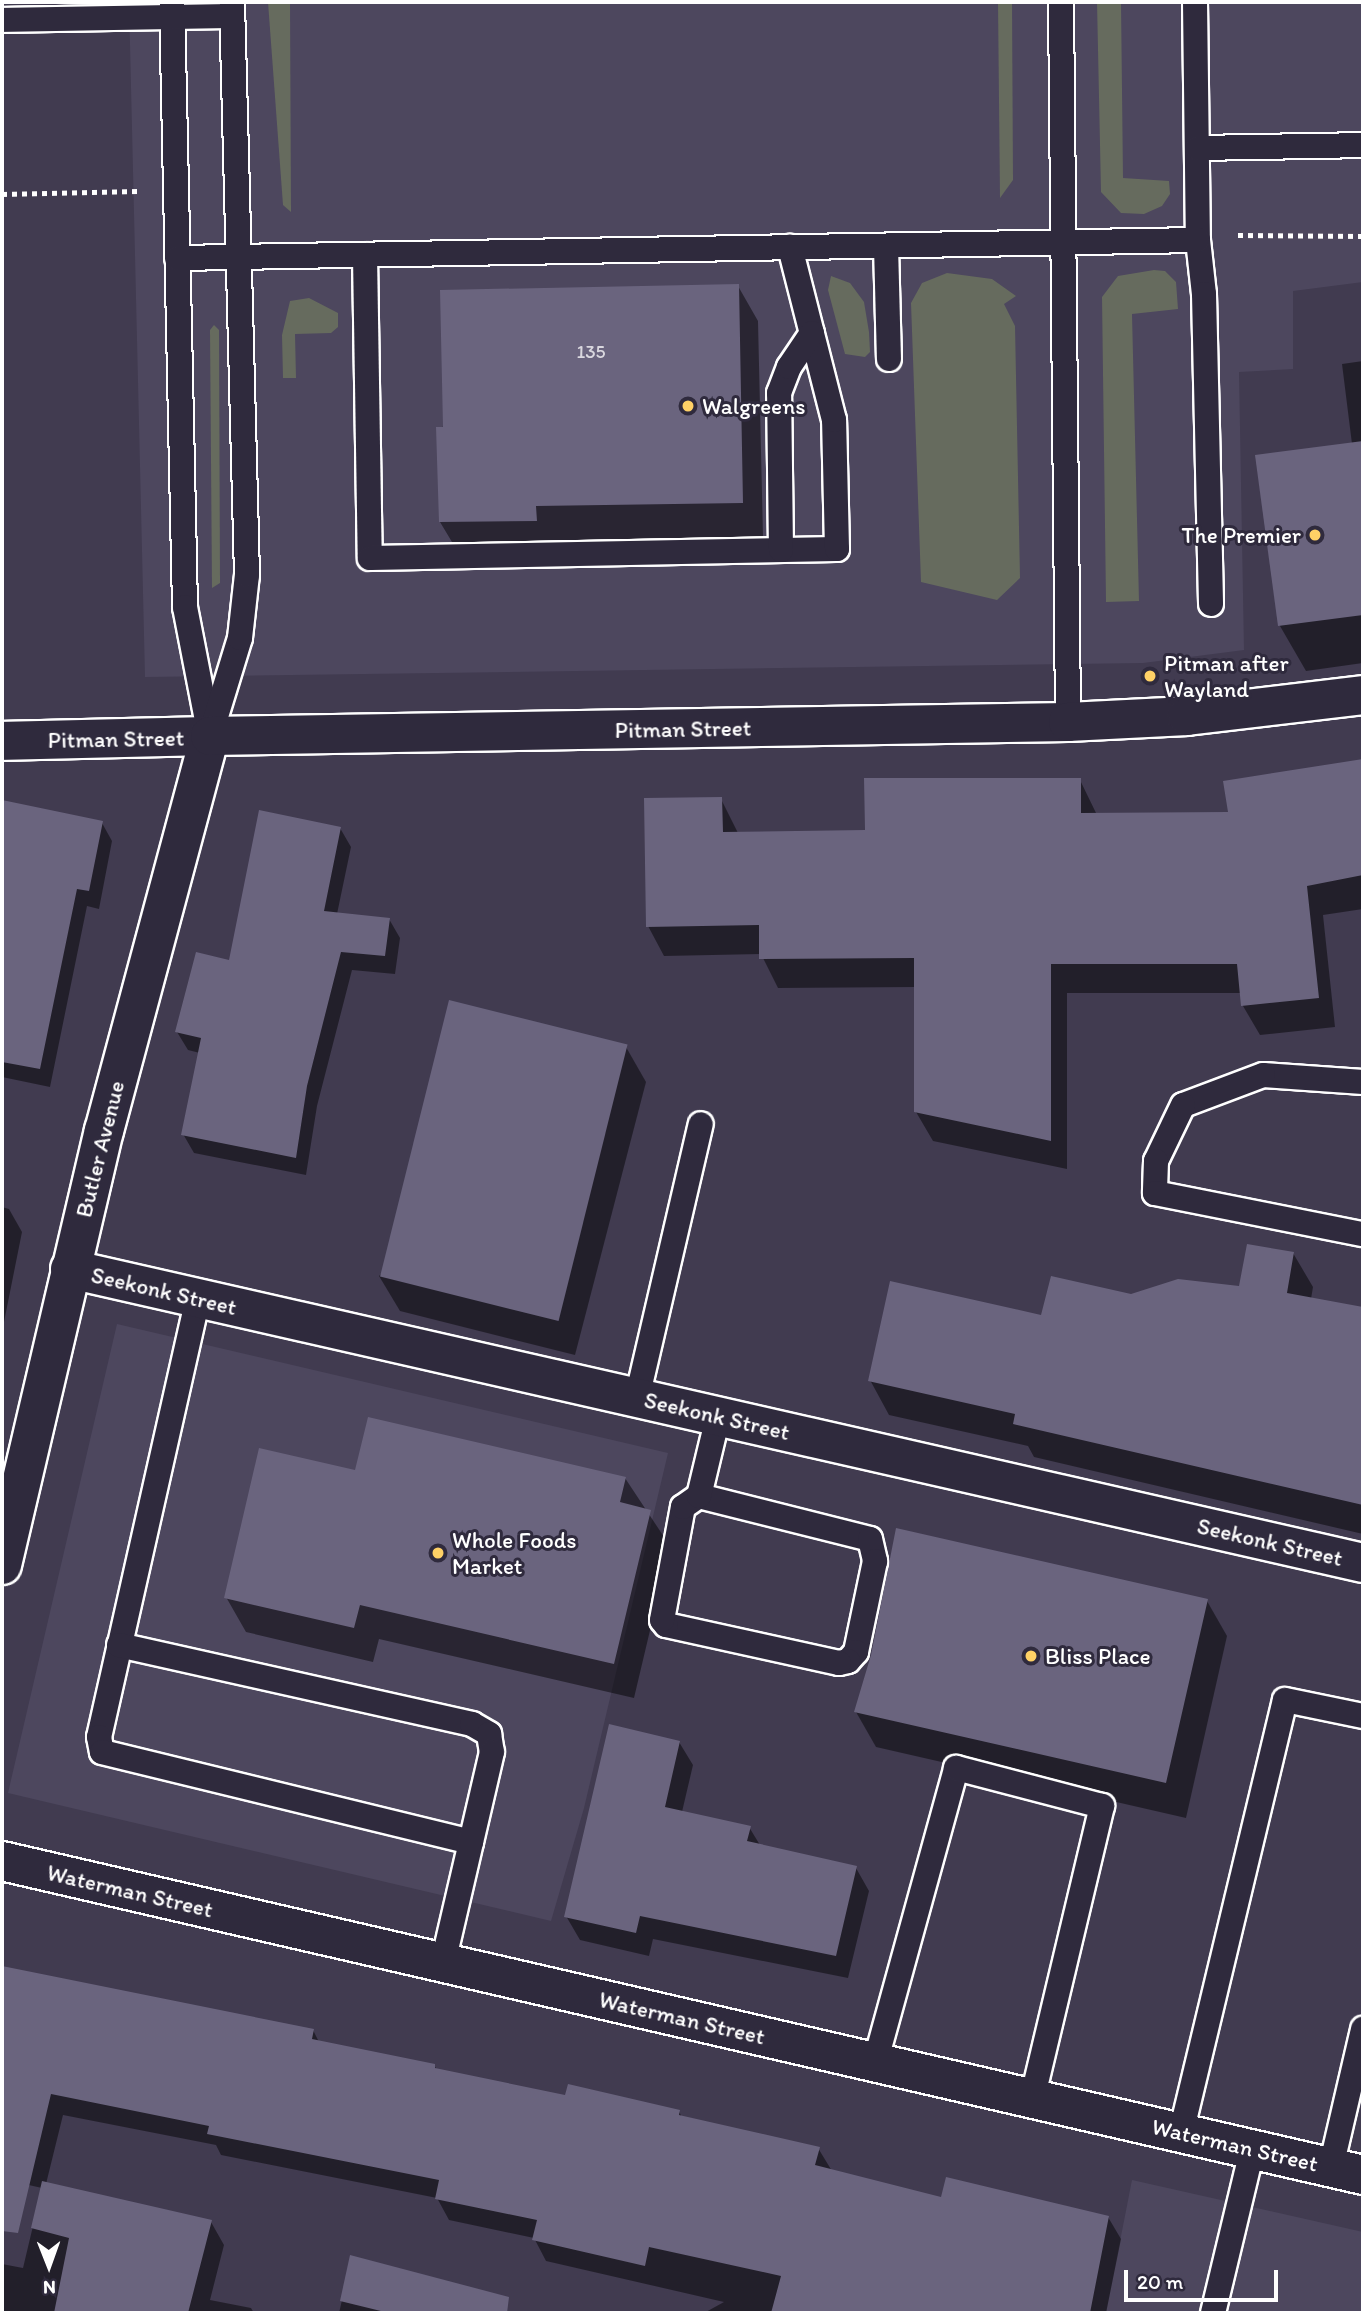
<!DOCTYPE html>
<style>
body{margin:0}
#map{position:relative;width:1365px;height:2315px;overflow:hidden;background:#413b50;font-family:Itim,sans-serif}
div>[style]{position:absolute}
.built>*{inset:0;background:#4d475e}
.green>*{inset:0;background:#666b5e}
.shadow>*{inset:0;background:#0007}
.building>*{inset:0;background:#6a647e;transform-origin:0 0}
.path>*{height:4.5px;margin-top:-2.25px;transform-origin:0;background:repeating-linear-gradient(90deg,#fff 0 5px,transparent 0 10px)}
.roads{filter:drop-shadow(2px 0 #fff) drop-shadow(-2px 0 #fff) drop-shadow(0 2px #fff) drop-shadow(0 -2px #fff)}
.lane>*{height:24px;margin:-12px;padding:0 12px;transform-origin:12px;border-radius:12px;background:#2f2a3d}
.street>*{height:38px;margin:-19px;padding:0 19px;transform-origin:19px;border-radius:19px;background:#2f2a3d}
.secondary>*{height:38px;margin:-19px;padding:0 19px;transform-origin:19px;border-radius:19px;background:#2f2a3d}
.dots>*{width:19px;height:19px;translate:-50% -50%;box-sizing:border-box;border:4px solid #2f2a3d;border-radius:50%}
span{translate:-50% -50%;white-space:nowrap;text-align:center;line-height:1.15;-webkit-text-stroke:6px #2f2a3d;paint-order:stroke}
.number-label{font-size:19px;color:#dad8df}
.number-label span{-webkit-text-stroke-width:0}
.poi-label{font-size:23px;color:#fff}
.left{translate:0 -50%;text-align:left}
.right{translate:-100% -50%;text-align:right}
.street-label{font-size:23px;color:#fff}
.frame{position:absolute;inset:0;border:4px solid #fff;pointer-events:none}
.north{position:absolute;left:14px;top:2231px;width:70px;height:70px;-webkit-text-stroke:5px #2f2a3d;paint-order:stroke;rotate:179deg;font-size:19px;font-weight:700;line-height:28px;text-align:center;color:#fff}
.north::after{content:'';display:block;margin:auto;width:24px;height:32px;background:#fff;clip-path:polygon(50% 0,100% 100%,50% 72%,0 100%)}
.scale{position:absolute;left:1124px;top:2270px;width:154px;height:32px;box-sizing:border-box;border:4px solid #fff;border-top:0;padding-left:9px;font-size:21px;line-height:24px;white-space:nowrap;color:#fff;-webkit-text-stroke:5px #2f2a3d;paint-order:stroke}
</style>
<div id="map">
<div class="built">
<i style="clip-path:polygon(129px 2px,1363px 2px,1363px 282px,1293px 291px,1293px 369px,1239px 372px,1244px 650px,1143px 663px,145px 677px)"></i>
<i style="clip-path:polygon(117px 1324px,668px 1453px,584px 1808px,551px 1921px,8px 1793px)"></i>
<i style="clip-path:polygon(1132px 2180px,1363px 2232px,1363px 2313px,1106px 2313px)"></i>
</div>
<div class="green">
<i style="clip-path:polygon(268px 2px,290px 2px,291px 212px,283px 205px)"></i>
<i style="clip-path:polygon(998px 2px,1012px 2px,1013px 180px,1000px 198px)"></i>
<i style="clip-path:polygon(1097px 2px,1121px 2px,1123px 178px,1169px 181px,1170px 194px,1162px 206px,1144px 214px,1121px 213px,1101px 192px)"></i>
<i style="clip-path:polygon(1154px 270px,1165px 271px,1176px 282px,1178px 309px,1132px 314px,1139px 601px,1106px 602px,1102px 297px,1118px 276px)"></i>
<i style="clip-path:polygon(947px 273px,992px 279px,1016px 296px,1004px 304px,1015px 326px,1020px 578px,997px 600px,921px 582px,911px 303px,922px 283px)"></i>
<i style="clip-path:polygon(831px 276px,850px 283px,864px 302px,869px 332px,870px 352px,865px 357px,845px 354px,828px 290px)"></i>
<i style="clip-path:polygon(309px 298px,338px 313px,338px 327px,331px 333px,295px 334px,296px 378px,283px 378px,282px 335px,290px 301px)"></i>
<i style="clip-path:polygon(214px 325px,219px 330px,220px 583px,212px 588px,210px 330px)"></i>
</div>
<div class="shadow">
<i style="clip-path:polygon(738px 286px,758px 321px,763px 537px,556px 541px,556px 556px,461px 557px,440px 522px,438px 429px)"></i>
<i style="clip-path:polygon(1363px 361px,1363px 663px,1306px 671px,1280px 626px,1352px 444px,1342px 364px)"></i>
<i style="clip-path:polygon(1363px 761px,1363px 909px,1323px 915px,1335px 1027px,1260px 1035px,1243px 1006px,1242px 993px,1067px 993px,1067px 1169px,933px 1141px,916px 1112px,916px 987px,778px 988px,761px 954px,664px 956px,648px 926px,721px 799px,738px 833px,866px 832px,1080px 780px,1097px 815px,1230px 814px,1225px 783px)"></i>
<i style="clip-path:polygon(2px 802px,102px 823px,112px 841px,99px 909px,87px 906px,50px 1087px,2px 1077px)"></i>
<i style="clip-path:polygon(340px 828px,351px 847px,337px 914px,389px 919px,400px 938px,395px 974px,352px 970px,317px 1106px,306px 1175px,194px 1153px,183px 1134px,200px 1053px,188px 1050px,177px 1032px)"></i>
<i style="clip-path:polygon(626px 1047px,646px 1082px,575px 1355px,400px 1311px,379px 1276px)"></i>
<i style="clip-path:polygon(2px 1207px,9px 1209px,22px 1232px,4px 1322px)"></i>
<i style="clip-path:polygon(1293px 1253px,1313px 1287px,1311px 1299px,1363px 1309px,1363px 1534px,1034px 1457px,1028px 1446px,889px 1415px,870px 1380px,1042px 1317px,1131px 1295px,1241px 1288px)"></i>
<i style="clip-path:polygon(357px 1472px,625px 1478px,670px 1546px,634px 1698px,379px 1639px,373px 1662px,246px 1632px,226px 1597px)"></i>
<i style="clip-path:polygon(1207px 1601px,1227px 1636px,1186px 1818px,876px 1747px,856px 1712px)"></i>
<i style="clip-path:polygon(679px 1742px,693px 1765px,682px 1812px,749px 1827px,760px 1845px,856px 1868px,869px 1891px,848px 1978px,653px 1939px,649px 1956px,580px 1940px,566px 1916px)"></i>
<i style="clip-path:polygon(2px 1968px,313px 2030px,319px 2042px,434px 2065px,437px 2070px,567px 2097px,679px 2111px,682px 2118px,818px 2148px,832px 2171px,942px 2199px,1108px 2217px,1121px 2239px,1106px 2313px,978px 2313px,906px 2295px,828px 2283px,820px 2313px,704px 2313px,724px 2302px,546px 2261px,534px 2238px,449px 2220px,437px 2198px,221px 2155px,216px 2145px,63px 2115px,46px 2184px,211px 2222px,224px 2245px,210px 2300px,251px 2308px,254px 2313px,2px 2313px,2px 2264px,23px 2268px,42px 2188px,2px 2179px)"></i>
<i style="clip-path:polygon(352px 2257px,475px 2291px,488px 2313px,339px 2313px)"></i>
</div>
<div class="building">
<i style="clip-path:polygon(739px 284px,743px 503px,536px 506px,537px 521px,439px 522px,436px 427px,443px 427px,440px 290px)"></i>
<i style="clip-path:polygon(1363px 441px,1363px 615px,1278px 626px,1255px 455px)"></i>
<i style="clip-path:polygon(1363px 759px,1363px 875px,1307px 886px,1319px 998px,1241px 1006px,1237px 964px,1051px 964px,1051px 1141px,914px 1112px,914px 958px,759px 959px,759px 925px,646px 927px,644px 798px,722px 797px,723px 832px,865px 830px,864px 778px,1081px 778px,1081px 813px,1228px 812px,1223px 781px)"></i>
<i style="clip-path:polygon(2px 800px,103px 821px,89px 891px,77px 889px,40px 1069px,2px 1062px)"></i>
<i style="clip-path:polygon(259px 810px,341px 827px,324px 911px,390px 918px,385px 956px,341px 952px,307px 1086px,296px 1158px,181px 1135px,201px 1038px,175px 1032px,196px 952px,229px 960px)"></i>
<i style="left:449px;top:1000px;width:184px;height:285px;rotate:14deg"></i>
<i style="clip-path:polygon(1247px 1244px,1294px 1252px,1287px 1293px,1363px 1307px,1363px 1505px,1013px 1424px,1015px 1414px,868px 1381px,890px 1281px,1041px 1315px,1051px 1276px,1131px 1294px,1178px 1279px,1239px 1286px)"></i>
<i style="clip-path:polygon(368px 1417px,626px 1477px,620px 1502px,651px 1510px,614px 1664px,360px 1605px,354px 1628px,224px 1598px,259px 1448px,355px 1470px)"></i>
<i style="clip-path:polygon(896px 1528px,1208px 1599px,1166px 1783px,854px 1712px,871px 1655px)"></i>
<i style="clip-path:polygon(609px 1724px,680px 1741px,665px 1807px,751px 1826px,747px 1841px,857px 1866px,836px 1956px,640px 1916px,636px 1933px,564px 1917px)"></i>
<i style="clip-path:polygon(2px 1966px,314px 2029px,312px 2039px,435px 2064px,435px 2068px,565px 2095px,568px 2084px,680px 2110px,679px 2115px,820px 2147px,815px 2165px,941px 2197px,946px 2177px,1109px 2216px,1090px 2313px,771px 2313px,781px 2276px,649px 2247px,645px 2266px,532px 2240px,537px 2220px,435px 2199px,439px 2180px,207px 2134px,209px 2126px,51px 2094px,18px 2233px,2px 2231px)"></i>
<i style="clip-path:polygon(42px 2181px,212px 2220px,188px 2313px,54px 2313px,69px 2238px,31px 2228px)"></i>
<i style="clip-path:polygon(350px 2255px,509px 2297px,507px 2313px,389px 2313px,340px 2301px)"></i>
</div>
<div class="path">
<i style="left:2px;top:194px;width:136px;rotate:-1.3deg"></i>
<i style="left:1238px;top:235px;width:125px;rotate:0.5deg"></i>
</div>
<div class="roads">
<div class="lane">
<i style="left:172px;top:2px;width:605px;rotate:88.77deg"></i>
<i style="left:185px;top:607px;width:131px;rotate:79deg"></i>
<i style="left:1061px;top:2px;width:720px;rotate:89.44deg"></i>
<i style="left:1195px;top:2px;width:238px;rotate:89.3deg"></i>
<i style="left:1198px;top:240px;width:54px;rotate:83.7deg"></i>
<i style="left:1204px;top:294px;width:310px;rotate:88.7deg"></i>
<i style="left:2px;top:20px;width:230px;rotate:-1deg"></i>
<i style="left:1197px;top:148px;width:166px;rotate:-1deg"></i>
<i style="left:886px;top:246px;width:113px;rotate:88.5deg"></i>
<i style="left:365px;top:255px;width:303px;rotate:89.1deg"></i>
<i style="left:370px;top:558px;width:467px;rotate:-1.1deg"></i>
<i style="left:837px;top:549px;width:129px;rotate:-91.3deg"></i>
<i style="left:834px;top:420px;width:179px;rotate:-104.3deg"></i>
<i style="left:177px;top:258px;width:1021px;rotate:-1.01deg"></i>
<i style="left:781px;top:550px;width:157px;rotate:-90.7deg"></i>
<i style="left:779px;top:393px;width:28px;rotate:-69deg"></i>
<i style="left:789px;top:367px;width:41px;rotate:-55.9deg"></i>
<i style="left:210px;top:736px;width:102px;rotate:-73deg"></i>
<i style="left:240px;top:638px;width:63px;rotate:-83.7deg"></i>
<i style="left:247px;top:575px;width:573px;rotate:-91.5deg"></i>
<i style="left:1363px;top:1082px;width:100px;rotate:-176deg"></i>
<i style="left:1263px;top:1075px;width:85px;rotate:159.4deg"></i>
<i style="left:1183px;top:1105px;width:62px;rotate:115.7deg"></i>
<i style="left:1156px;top:1161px;width:32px;rotate:92deg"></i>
<i style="left:1155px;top:1193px;width:212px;rotate:11.2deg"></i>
<i style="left:198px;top:1298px;width:450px;rotate:102.7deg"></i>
<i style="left:99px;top:1737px;width:15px;rotate:79deg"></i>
<i style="left:102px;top:1752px;width:380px;rotate:13.7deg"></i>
<i style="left:637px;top:1398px;width:281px;rotate:-76.9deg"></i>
<i style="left:699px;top:1496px;width:176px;rotate:14.1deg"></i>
<i style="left:870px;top:1539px;width:23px;rotate:77deg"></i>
<i style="left:875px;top:1561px;width:93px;rotate:101.8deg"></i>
<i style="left:856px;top:1652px;width:12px;rotate:132deg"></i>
<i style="left:848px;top:1661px;width:9px;rotate:167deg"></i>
<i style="left:839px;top:1663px;width:177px;rotate:-167.6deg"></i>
<i style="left:666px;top:1625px;width:6px;rotate:-129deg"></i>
<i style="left:662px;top:1620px;width:115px;rotate:-79.5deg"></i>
<i style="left:683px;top:1507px;width:19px;rotate:-35deg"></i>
<i style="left:699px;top:1496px;width:81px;rotate:-76.5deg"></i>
<i style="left:119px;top:1645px;width:362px;rotate:12.6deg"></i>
<i style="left:472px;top:1724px;width:20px;rotate:30deg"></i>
<i style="left:489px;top:1734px;width:18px;rotate:81deg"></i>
<i style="left:492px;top:1752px;width:217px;rotate:103.1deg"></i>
<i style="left:875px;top:2063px;width:306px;rotate:-74.6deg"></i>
<i style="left:956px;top:1768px;width:151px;rotate:14.6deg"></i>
<i style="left:1102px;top:1806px;width:301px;rotate:103.4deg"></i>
<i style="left:1181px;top:2133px;width:445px;rotate:-76.5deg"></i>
<i style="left:1285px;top:1700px;width:80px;rotate:11.6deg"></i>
<i style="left:1331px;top:2167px;width:142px;rotate:-76.9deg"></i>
<i style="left:1213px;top:2313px;width:168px;rotate:-76.5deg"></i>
</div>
<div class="street">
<i style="left:2px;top:741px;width:208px;rotate:-1.4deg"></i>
<i style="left:70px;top:1269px;width:1326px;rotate:12.81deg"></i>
</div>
<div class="secondary">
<i style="left:2px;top:1565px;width:446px;rotate:-76.8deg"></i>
<i style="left:104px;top:1131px;width:409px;rotate:-75deg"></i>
<i style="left:210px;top:736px;width:858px;rotate:-0.93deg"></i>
<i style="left:1068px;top:722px;width:119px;rotate:-2.9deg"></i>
<i style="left:1187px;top:716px;width:177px;rotate:-6.8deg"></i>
<i style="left:2px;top:1861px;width:1397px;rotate:12.99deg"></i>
</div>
</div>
<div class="dots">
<i style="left:688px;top:406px;background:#ffd166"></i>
<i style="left:1315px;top:535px;background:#ffd166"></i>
<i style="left:1150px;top:676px;background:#ffd166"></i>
<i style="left:438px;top:1553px;background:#ffd166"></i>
<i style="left:1031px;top:1656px;background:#ffd166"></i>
</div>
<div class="number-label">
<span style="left:591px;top:352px">135</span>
</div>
<div class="poi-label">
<span class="left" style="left:702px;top:406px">Walgreens</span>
<span class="right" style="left:1301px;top:535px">The Premier</span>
<span class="left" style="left:1164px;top:676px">Pitman after<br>Wayland</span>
<span class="left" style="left:452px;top:1553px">Whole Foods<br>Market</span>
<span class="left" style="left:1045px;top:1656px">Bliss Place</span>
</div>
<div class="street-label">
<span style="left:683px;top:729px;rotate:-1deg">Pitman Street</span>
<span style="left:116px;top:739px;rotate:-1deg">Pitman Street</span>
<span style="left:100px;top:1149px;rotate:-76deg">Butler Avenue</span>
<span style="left:164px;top:1291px;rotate:13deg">Seekonk Street</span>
<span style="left:717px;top:1416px;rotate:13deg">Seekonk Street</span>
<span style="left:1270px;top:1542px;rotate:13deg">Seekonk Street</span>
<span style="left:130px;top:1891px;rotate:13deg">Waterman Street</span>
<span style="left:682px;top:2018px;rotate:13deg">Waterman Street</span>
<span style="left:1235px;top:2145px;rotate:13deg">Waterman Street</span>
</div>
<div class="frame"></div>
<div class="north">N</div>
<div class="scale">20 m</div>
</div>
